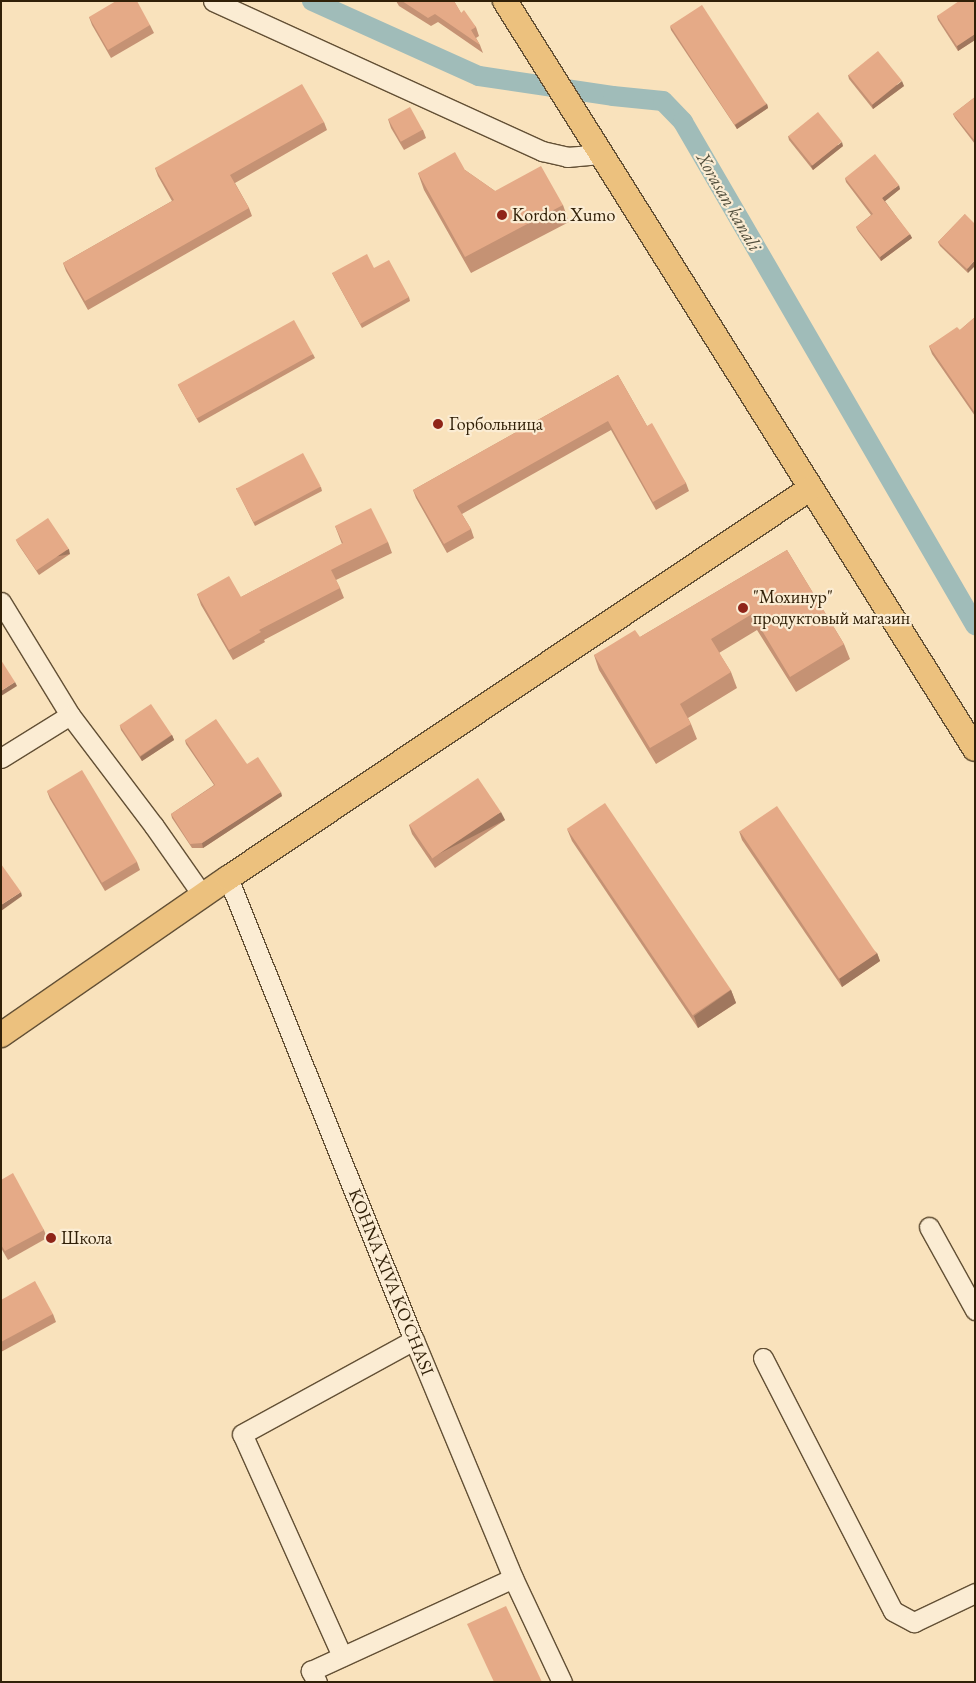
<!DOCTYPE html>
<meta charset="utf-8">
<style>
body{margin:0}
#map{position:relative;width:976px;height:1683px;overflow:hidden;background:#f9e2bc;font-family:"EB Garamond",serif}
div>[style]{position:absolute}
.canal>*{height:20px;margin:-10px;padding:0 10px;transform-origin:10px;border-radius:10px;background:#a0bcb9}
.roads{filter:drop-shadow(1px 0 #635035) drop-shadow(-1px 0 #635035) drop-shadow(0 1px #635035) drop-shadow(0 -1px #635035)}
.minor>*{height:19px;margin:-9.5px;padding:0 9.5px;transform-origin:9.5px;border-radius:9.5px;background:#fbecd3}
.major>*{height:24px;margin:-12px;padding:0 12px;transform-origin:12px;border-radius:12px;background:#ecc17e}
.wall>*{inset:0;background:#c59274}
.shaded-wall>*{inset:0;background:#a0775e;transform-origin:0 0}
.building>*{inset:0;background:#e5aa87;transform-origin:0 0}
.dots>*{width:14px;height:14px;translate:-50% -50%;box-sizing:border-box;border:2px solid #fbecd3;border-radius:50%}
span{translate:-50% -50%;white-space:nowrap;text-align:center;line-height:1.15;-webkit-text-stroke:4.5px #fbecd3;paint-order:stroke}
.poi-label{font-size:18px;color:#312008}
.left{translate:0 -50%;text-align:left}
.street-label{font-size:18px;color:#312008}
.water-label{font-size:19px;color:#524f3d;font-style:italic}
.frame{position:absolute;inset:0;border:2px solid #312008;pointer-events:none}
</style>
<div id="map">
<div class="canal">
<i style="left:312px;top:1px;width:183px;rotate:24.2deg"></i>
<i style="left:479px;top:76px;width:135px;rotate:8.5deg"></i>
<i style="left:613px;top:96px;width:50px;rotate:5.7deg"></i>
<i style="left:663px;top:101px;width:29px;rotate:46deg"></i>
<i style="left:683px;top:122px;width:582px;rotate:59.86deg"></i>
</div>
<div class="roads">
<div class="minor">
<i style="left:213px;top:1px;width:362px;rotate:24.5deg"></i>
<i style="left:542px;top:151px;width:26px;rotate:13deg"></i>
<i style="left:567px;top:157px;width:33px;rotate:-5deg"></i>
<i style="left:1px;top:602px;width:132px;rotate:58.6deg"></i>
<i style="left:70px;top:715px;width:139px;rotate:52.9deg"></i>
<i style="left:154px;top:826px;width:85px;rotate:55deg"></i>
<i style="left:1px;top:758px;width:81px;rotate:-31.9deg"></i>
<i style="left:228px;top:878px;width:498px;rotate:68.1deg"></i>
<i style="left:414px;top:1340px;width:258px;rotate:67.4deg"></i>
<i style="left:513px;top:1578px;width:115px;rotate:64.8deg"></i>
<i style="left:929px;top:1227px;width:95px;rotate:61deg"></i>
<i style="left:763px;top:1358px;width:284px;rotate:62.8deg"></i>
<i style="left:893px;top:1611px;width:24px;rotate:28deg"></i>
<i style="left:914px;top:1622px;width:68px;rotate:-25.4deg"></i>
<i style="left:342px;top:1656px;width:243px;rotate:-114.2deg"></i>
<i style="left:242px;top:1434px;width:196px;rotate:-28.7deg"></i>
<i style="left:317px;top:1682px;width:13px;rotate:-119deg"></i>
<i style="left:311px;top:1671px;width:222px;rotate:-24.7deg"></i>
</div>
<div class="major">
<i style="left:505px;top:1px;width:883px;rotate:57.86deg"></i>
<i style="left:1px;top:1035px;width:276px;rotate:-34.7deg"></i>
<i style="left:228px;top:878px;width:701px;rotate:-33.78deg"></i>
</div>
</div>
<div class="wall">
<i style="clip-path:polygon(396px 1px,454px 1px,461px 13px,476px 27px,479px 36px,476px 38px,480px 45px,483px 53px,438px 22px,431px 26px,399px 6px)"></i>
<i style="clip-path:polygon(975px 1px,975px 40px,958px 51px,938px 20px,937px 16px)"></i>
<i style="clip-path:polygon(89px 17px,150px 25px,154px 33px,111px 58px,92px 25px)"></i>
<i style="clip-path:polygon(670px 26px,767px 104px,768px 108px,737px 129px,671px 30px)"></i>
<i style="clip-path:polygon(848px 75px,904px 86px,873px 109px,849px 79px)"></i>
<i style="clip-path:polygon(975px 97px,975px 144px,955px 118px,953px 114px)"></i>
<i style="clip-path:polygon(388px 119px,423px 130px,426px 138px,404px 150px,391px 128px)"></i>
<i style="clip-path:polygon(324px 122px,327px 130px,235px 183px,249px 208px,252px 216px,88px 310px,66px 271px,63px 263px,172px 201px,158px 176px,155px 168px)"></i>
<i style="clip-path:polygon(788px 136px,843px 146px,813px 170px,789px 140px)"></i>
<i style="clip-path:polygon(465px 170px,495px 191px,563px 205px,569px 222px,471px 273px,424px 190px,418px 173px)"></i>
<i style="clip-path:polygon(845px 178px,900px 189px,885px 201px,912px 238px,881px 261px,858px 231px,856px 227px,871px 215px,846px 182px)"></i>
<i style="clip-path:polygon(965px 214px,968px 273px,940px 246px,938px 242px)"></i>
<i style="clip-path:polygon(374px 268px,409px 297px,410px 301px,362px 328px,334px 277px,332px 273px)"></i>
<i style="clip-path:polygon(975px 317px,975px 416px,932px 354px,929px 346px,960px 330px)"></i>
<i style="clip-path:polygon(313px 354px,315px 358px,199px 423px,180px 389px,178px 385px)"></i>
<i style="clip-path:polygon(618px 375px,647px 426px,686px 483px,689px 491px,656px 510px,611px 430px,462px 514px,471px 529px,474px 538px,447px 553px,416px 498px,413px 490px)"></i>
<i style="clip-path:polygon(321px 487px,322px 491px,255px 526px,236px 488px)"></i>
<i style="clip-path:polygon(335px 526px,388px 542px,392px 553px,336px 580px,340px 588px,344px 598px,264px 640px,265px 642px,233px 660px,201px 605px,197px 594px,241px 597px,342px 544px)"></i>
<i style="clip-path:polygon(16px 540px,70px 554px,39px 575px,18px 544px)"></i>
<i style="clip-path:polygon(787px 550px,844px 644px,850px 659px,796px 692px,757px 630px,719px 653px,731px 672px,737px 688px,688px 718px,691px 724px,697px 739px,656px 764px,599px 670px,594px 655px,640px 637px)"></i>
<i style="clip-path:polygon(120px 726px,172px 735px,174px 740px,142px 761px,121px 730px)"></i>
<i style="clip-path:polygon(185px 740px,247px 764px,282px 796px,203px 848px,192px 848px,172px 818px,171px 814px,214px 785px,186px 744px)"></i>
<i style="clip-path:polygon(47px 791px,137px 862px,140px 870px,105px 891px,50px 799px)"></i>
<i style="clip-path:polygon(505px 820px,435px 868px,412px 834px,409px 825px)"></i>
<i style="clip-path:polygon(567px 829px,731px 990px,736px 1003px,698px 1028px,572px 841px)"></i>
<i style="clip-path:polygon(739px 831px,877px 953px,880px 961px,842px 987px,742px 840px)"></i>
<i style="clip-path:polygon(1px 1180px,44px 1230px,47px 1238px,8px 1260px,1px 1248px)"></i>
<i style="clip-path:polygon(1px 1300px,53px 1314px,56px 1322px,1px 1352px)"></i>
</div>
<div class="shaded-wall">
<i style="clip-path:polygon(975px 34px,975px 40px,958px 51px,957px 46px)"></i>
<i style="clip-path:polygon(902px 81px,904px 86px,873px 109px,872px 105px)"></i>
<i style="clip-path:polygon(767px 104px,768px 108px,737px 129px,735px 125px)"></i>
<i style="clip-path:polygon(842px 142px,843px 146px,813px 170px,811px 166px)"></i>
<i style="clip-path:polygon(899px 185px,900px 189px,884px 202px,882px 198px)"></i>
<i style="clip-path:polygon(910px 234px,912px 238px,881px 261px,880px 257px)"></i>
<i style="clip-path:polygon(975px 260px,975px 266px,968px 273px,967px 269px)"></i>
<i style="left:69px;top:549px;width:5px;height:39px;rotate:79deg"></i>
<i style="clip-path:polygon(15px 682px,17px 686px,1px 696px,1px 691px)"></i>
<i style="clip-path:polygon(172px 735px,174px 740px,142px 761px,140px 757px)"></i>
<i style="clip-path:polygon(281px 792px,282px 796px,203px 848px,202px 843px)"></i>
<i style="left:501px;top:812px;width:9px;height:83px;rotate:63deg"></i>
<i style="clip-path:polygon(21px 892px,22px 896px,1px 911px,1px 905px)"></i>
<i style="clip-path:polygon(877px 953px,880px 961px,842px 987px,839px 978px)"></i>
<i style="clip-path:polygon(731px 990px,736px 1003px,698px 1028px,694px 1016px)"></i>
</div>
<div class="building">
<i style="clip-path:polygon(116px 1px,137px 1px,150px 25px,108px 50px,89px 17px)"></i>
<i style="clip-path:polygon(402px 1px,454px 1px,461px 13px,464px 10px,476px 27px,471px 30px,480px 45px,435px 14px,428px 18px)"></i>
<i style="clip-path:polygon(959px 1px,975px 1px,975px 34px,957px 46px,937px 16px)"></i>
<i style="left:702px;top:5px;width:118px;height:38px;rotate:57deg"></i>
<i style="left:878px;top:51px;width:38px;height:38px;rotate:51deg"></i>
<i style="clip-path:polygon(302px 84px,324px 122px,230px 175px,249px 208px,85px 301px,63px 263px,174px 200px,155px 168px)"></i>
<i style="clip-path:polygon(975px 97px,975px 141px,953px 114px)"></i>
<i style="left:410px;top:107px;width:26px;height:25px;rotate:61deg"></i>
<i style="left:818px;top:112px;width:38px;height:38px;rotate:51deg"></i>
<i style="clip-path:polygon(455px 152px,465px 170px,495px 191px,541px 166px,563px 205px,465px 257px,418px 173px)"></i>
<i style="clip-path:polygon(875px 154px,899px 185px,882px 198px,910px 234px,880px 257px,856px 227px,873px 214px,845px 178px)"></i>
<i style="clip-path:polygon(965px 214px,975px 224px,975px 260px,967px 269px,938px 242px)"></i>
<i style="clip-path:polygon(367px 254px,374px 268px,389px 260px,409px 297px,360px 324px,332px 273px)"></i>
<i style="clip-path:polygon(975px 317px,975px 413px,929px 346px,957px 327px,960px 330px)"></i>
<i style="left:294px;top:320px;width:39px;height:133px;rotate:61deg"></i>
<i style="clip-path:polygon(618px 375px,647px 426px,652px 423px,686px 483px,653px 502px,608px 421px,457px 506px,471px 529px,444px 544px,413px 490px)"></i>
<i style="left:303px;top:453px;width:38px;height:76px;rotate:62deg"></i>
<i style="clip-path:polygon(371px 508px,388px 542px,331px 570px,340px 588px,259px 630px,261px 632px,229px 650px,197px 594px,229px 576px,241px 597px,343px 543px,335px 526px)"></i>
<i style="left:48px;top:518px;width:37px;height:39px;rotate:56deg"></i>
<i style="clip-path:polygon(787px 550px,844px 644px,790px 677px,752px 614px,711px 639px,731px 672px,680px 704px,691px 724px,650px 748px,594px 655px,635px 630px,640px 637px)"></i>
<i style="clip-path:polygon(1px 660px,15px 682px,1px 691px)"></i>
<i style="left:151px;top:704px;width:37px;height:38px;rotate:56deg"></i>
<i style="clip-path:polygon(216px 719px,247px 764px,258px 757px,281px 792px,202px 843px,190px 844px,171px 814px,215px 785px,185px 740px)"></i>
<i style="left:82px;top:770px;width:107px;height:41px;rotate:59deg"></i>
<i style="left:478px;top:778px;width:41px;height:83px;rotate:56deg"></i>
<i style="left:605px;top:803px;width:225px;height:46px;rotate:56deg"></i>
<i style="left:777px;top:806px;width:178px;height:45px;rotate:56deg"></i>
<i style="clip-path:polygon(1px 864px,21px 892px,1px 905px)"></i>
<i style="clip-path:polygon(13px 1173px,44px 1230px,5px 1251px,1px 1245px,1px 1180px)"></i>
<i style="clip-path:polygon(35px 1281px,53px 1314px,1px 1342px,1px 1300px)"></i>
<i style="clip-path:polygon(506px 1606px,542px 1682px,494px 1682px,467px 1624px)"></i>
</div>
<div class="dots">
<i style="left:502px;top:215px;background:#8f2418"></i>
<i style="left:438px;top:424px;background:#8f2418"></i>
<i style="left:743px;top:608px;background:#8f2418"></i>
<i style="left:51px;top:1238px;background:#8f2418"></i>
</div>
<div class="poi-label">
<span class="left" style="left:512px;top:215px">Kordon Xumo</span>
<span class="left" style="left:449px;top:424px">Горбольница</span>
<span class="left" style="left:753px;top:608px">"Мохинур"<br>продуктовый магазин</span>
<span class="left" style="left:61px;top:1238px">Школа</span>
</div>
<div class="street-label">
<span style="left:391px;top:1282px;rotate:68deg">KOHNA XIVA KO'CHASI</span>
</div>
<div class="water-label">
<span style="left:729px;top:202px;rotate:60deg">Xorasan kanali</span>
</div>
<div class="frame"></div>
</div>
